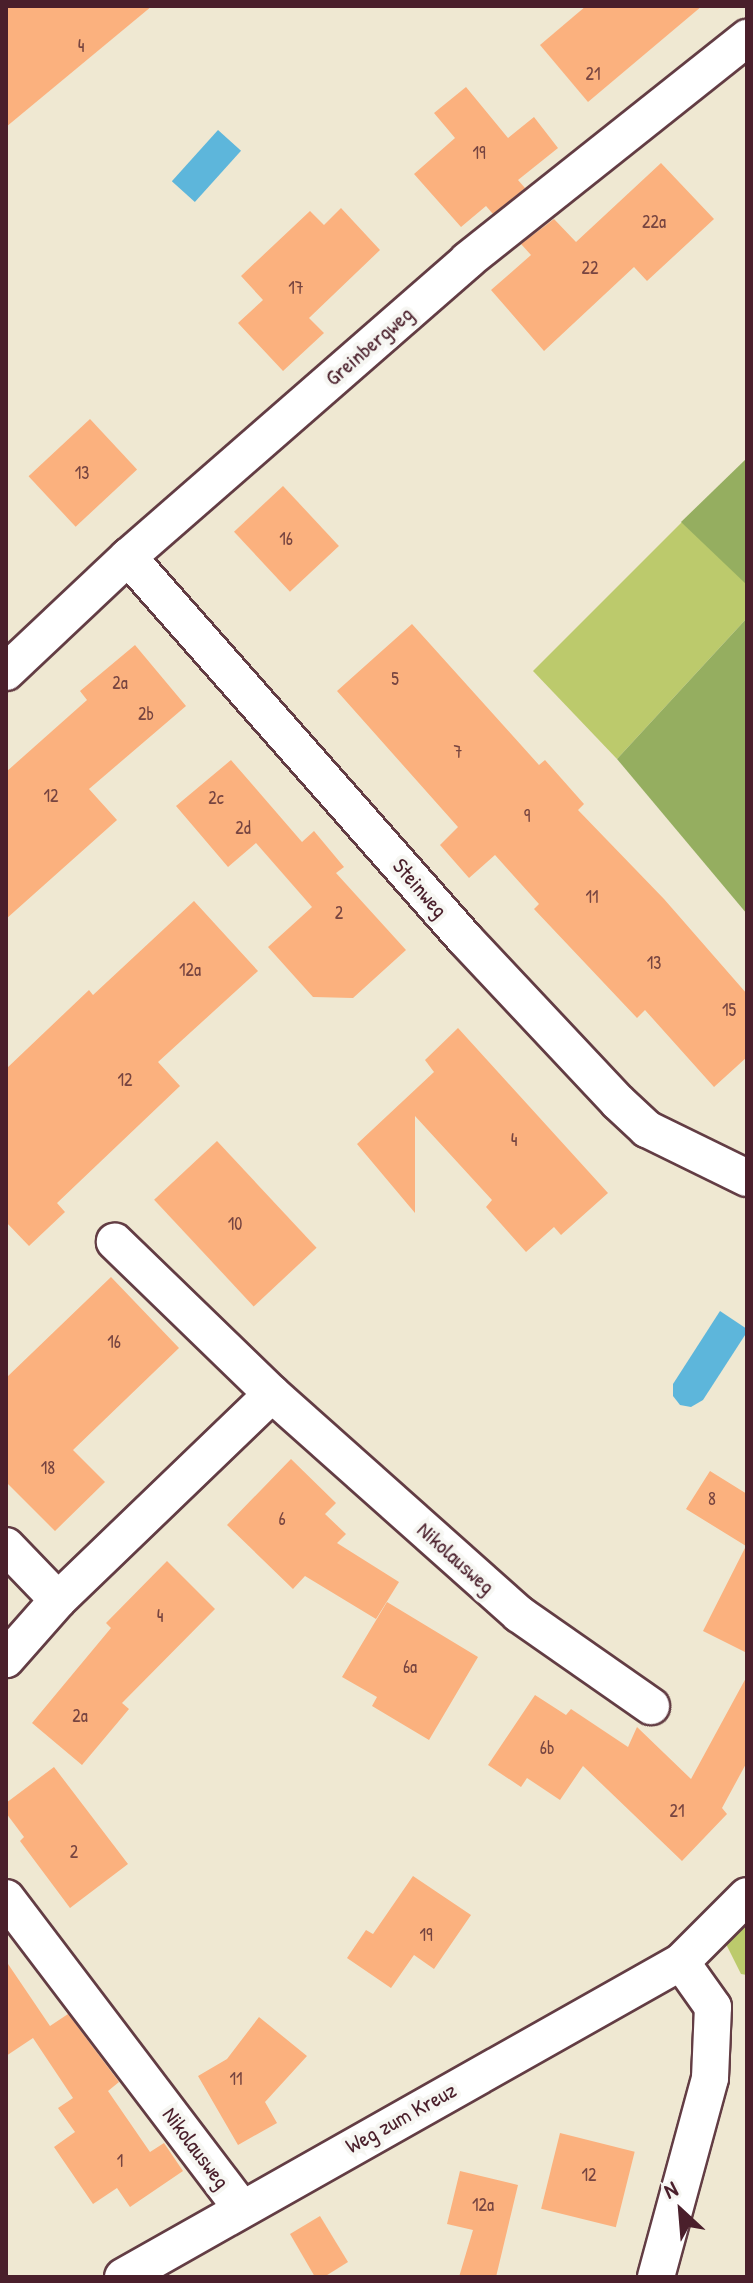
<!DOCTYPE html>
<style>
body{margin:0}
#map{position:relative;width:753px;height:2283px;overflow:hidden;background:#efe8d2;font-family:"Patrick Hand",sans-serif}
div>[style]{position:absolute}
.green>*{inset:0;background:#bcca6c}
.forest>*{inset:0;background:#95ae60}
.water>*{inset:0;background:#5db6db;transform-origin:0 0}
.building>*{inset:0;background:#fbb17e;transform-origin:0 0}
.roads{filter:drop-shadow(2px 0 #633d44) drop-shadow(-2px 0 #633d44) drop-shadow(0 2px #633d44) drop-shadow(0 -2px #633d44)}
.minor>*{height:36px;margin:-18px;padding:0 18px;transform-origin:18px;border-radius:18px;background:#fff}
span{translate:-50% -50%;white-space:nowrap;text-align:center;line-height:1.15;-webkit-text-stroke:8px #f6f6f2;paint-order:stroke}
.number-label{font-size:18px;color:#764440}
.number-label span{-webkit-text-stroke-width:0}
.street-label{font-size:22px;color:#4a1f2b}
.frame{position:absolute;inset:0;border:8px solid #4a1f2b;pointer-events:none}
.north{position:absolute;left:641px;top:2171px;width:80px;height:80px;-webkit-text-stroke:6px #f6f6f2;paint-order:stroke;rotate:334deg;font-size:22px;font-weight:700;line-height:32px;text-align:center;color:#4a1f2b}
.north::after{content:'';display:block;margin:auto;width:28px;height:36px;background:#4a1f2b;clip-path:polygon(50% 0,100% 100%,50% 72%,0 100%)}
</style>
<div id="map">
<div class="green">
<i style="clip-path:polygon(682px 522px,747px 584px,747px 618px,617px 759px,533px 671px)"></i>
<i style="clip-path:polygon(747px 1908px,747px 1975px,741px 1974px,722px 1936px)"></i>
</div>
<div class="forest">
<i style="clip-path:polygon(747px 458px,747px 585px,681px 522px)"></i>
<i style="clip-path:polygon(747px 618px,747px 914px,617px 759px)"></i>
</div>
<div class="water">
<i style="left:218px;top:130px;width:31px;height:69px;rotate:42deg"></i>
<i style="clip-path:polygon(720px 1311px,747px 1329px,747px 1332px,703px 1400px,691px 1407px,680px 1405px,673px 1396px,673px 1384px)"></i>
</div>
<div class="building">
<i style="clip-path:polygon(6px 6px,152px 6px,6px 127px)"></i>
<i style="clip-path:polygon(586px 6px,702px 6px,588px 102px,540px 45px)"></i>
<i style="clip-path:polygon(466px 87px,508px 138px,534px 117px,558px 148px,518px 180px,525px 188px,493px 214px,486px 206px,461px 227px,414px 174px,455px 138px,434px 113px)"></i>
<i style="clip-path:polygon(661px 163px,714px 219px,647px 281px,634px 267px,544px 351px,491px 290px,531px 255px,521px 244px,554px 219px,576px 242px)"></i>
<i style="clip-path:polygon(341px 208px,380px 250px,309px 318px,324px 333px,283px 371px,238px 323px,263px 300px,241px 276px,310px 211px,324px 225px)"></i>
<i style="left:90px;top:419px;width:69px;height:84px;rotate:47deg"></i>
<i style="left:283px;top:486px;width:82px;height:67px;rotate:47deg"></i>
<i style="clip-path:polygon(412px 624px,539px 765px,545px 760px,584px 804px,578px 810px,664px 899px,747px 994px,747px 1057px,714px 1087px,645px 1010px,637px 1018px,534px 909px,539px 904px,495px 855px,469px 878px,440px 845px,458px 827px,337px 691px)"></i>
<i style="clip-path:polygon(135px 645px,186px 706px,89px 789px,117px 820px,6px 919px,6px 772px,87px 700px,80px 691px)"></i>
<i style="clip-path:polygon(231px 760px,302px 842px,314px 831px,344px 867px,336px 873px,406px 950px,353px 998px,313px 997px,268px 947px,312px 907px,256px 843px,228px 867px,176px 806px)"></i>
<i style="clip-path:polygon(194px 901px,258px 971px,158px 1062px,180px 1086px,57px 1203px,65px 1212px,29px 1246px,6px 1222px,6px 1069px,89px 990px,93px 995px)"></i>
<i style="clip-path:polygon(458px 1028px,608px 1193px,561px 1235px,554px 1227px,526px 1252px,486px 1207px,492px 1200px,415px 1116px,415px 1213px,357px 1144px,434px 1072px,425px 1060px)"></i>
<i style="left:217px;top:1141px;width:146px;height:86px;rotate:47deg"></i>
<i style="clip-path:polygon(111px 1277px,179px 1348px,73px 1450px,105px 1482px,55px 1531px,6px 1482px,6px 1378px)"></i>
<i style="clip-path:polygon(291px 1459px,336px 1503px,325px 1514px,346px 1534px,337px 1543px,399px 1582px,376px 1619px,305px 1576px,293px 1589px,227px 1525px)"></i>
<i style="clip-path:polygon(710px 1471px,747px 1494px,747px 1653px,703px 1631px,746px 1546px,686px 1509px)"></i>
<i style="clip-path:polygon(167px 1561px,215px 1609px,122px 1703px,129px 1709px,82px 1765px,32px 1723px,111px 1628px,106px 1623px)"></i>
<i style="clip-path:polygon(387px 1602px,478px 1657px,429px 1740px,372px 1706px,377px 1697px,342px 1677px)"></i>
<i style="clip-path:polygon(747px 1676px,747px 1762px,722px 1808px,727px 1814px,682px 1861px,583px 1766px,560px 1800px,527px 1778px,521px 1787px,488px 1765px,535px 1695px,566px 1715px,571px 1709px,628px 1747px,637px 1727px,691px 1779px)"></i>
<i style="clip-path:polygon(54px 1767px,128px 1864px,70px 1908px,20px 1841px,24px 1837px,6px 1813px,6px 1803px)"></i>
<i style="clip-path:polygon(413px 1876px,471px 1915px,434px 1969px,414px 1955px,391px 1988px,347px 1958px,366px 1930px,373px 1934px)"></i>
<i style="clip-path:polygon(6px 1961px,50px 2026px,68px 2014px,119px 2082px,108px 2091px,150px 2152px,164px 2143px,183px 2171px,130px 2207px,117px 2188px,93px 2204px,54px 2147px,75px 2132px,58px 2108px,73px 2098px,33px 2038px,6px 2056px)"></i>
<i style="clip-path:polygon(259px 2017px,307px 2056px,265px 2102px,277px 2123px,238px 2145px,198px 2076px,227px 2059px)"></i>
<i style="left:560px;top:2133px;width:77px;height:78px;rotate:14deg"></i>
<i style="clip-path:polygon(460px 2171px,518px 2185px,496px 2277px,459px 2277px,473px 2230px,447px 2224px)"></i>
<i style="clip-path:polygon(320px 2216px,348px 2262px,324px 2277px,315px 2277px,290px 2234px)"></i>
</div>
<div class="roads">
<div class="minor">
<i style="left:128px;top:557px;width:508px;rotate:48.59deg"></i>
<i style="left:464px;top:938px;width:225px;rotate:46.8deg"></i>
<i style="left:618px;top:1102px;width:40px;rotate:43deg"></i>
<i style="left:647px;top:1129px;width:111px;rotate:26.1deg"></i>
<i style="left:6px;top:672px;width:168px;rotate:-43.3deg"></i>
<i style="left:128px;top:557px;width:451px;rotate:-41.1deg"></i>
<i style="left:468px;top:260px;width:357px;rotate:-38.5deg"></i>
<i style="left:272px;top:1394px;width:331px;rotate:41.7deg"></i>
<i style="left:519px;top:1614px;width:161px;rotate:34.9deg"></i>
<i style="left:6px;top:1546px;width:75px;rotate:46.1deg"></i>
<i style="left:58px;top:1600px;width:79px;rotate:131.4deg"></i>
<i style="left:58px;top:1600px;width:297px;rotate:-43.9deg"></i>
<i style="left:272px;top:1394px;width:219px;rotate:-135.9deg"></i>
<i style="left:6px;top:1898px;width:389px;rotate:52.8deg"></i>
<i style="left:123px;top:2277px;width:641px;rotate:-29.45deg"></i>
<i style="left:681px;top:1962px;width:93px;rotate:-45deg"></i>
<i style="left:656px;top:2277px;width:206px;rotate:-74.8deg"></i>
<i style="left:710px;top:2078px;width:71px;rotate:-87.6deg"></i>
<i style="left:713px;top:2007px;width:55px;rotate:-125.4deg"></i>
</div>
</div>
<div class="number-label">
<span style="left:81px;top:46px">4</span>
<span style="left:593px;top:74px">21</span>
<span style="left:479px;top:153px">19</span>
<span style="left:654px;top:222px">22a</span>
<span style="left:590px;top:268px">22</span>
<span style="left:296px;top:288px">17</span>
<span style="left:82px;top:473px">13</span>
<span style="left:286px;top:539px">16</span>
<span style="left:395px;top:679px">5</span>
<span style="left:120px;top:683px">2a</span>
<span style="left:146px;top:714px">2b</span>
<span style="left:458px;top:752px">7</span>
<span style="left:51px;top:796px">12</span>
<span style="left:216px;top:798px">2c</span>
<span style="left:527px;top:816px">9</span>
<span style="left:243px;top:828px">2d</span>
<span style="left:592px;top:897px">11</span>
<span style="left:339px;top:913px">2</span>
<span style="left:654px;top:963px">13</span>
<span style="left:190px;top:970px">12a</span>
<span style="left:729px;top:1010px">15</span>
<span style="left:125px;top:1080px">12</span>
<span style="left:514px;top:1140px">4</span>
<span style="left:235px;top:1224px">10</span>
<span style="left:114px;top:1342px">16</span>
<span style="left:48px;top:1468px">18</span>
<span style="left:712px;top:1499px">8</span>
<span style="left:282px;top:1519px">6</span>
<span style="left:160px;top:1616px">4</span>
<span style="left:410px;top:1667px">6a</span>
<span style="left:80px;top:1716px">2a</span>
<span style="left:547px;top:1748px">6b</span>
<span style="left:677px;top:1811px">21</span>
<span style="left:74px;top:1852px">2</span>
<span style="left:426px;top:1935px">19</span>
<span style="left:236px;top:2079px">11</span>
<span style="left:120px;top:2161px">1</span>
<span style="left:589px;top:2175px">12</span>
<span style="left:483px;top:2205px">12a</span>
</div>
<div class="street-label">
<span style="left:369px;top:346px;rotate:-41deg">Greinbergweg</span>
<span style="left:420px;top:888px;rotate:49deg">Steinweg</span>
<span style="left:456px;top:1558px;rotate:42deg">Nikolausweg</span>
<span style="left:401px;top:2118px;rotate:-29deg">Weg zum Kreuz</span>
<span style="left:196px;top:2148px;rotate:53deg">Nikolausweg</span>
</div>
<div class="frame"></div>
<div class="north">N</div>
</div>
